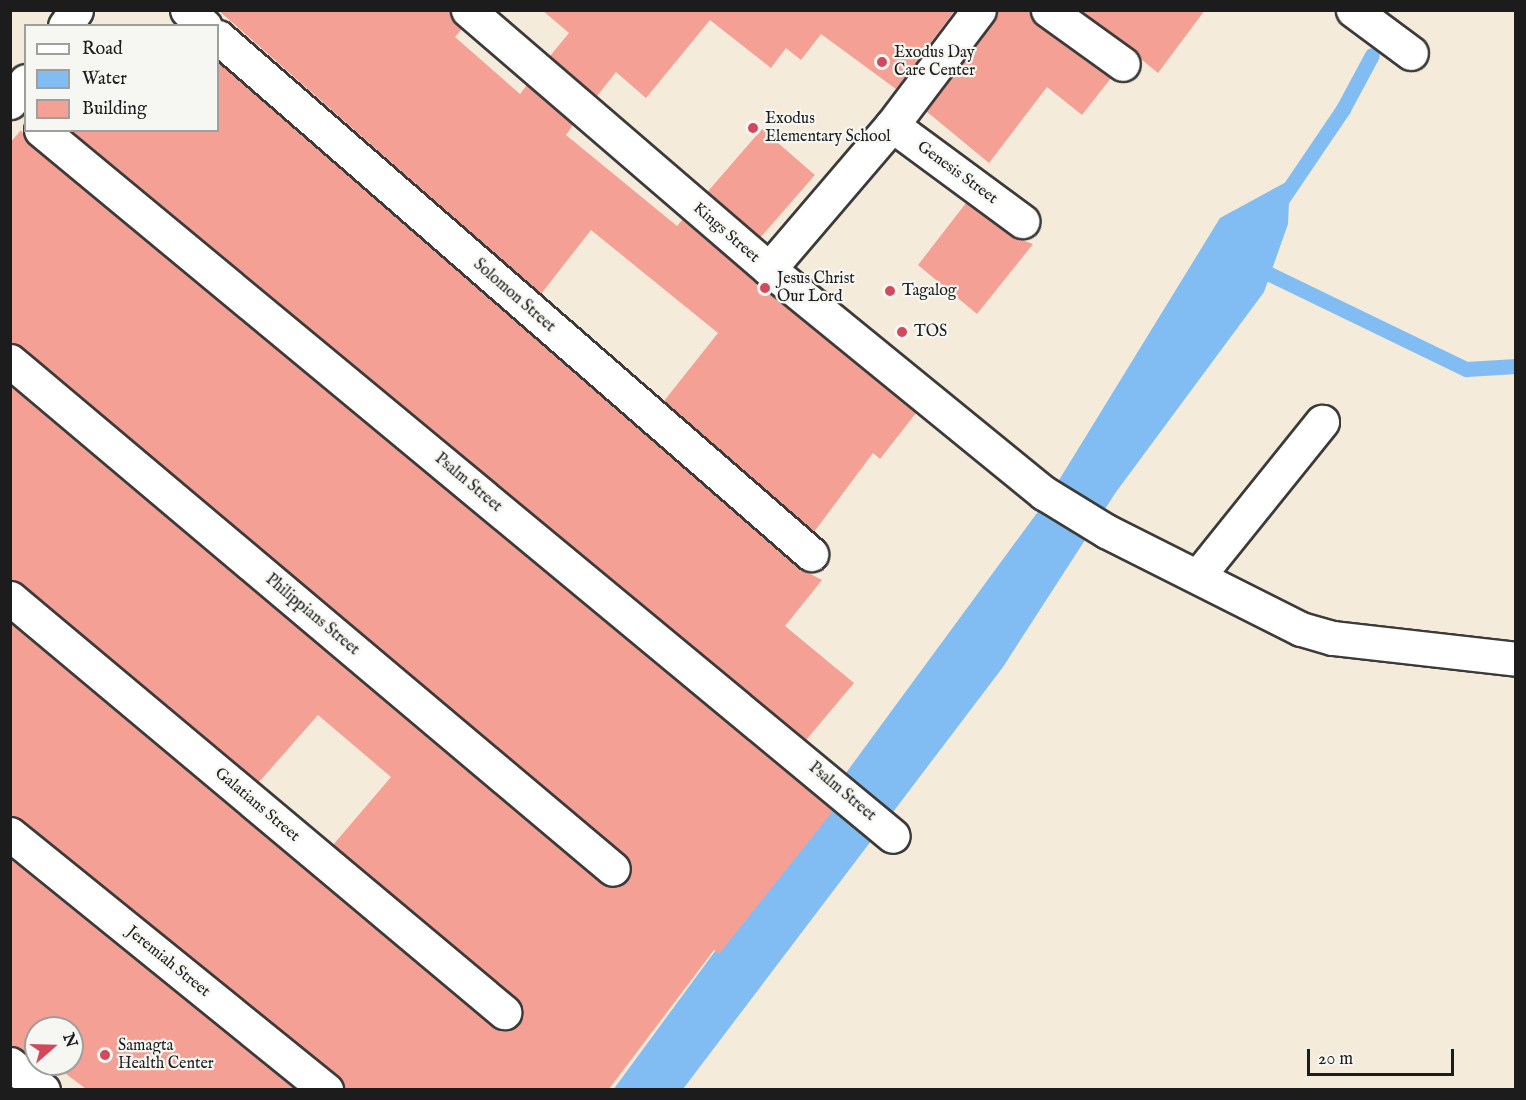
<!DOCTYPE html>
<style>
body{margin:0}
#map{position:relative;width:1526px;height:1100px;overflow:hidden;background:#f4ebdb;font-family:"IM FELL English",serif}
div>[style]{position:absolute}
.water>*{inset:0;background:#81bdf3}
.stream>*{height:15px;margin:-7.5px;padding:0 7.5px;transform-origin:7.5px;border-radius:7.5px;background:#81bdf3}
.building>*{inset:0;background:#f4a094;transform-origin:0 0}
.roads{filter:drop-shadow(2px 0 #3c3b39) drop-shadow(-2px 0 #3c3b39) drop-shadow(0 2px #3c3b39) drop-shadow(0 -2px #3c3b39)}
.minor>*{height:33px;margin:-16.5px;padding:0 16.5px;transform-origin:16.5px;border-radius:16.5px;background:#fff}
.major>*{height:33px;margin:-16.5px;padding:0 16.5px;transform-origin:16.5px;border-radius:16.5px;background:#fff}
.dots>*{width:16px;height:16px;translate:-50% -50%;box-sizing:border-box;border:3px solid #f6f6f2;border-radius:50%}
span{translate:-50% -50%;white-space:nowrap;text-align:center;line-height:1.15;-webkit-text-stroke:4.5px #f6f6f2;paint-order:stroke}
.poi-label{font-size:16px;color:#1c1c1c}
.left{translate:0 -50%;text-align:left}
.street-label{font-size:16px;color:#1c1c1c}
.frame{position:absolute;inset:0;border:12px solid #1c1c1c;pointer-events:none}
.legend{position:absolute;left:24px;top:24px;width:195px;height:108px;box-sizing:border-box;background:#f6f6f2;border:2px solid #9f9f9c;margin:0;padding:8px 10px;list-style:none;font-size:18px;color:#1c1c1c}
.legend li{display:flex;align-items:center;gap:12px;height:30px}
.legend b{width:30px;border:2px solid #9f9f9c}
.north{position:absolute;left:24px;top:1016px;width:60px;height:60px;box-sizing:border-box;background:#f6f6f2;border:2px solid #9f9f9c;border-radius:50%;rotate:70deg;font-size:16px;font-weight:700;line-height:24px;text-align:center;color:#1c1c1c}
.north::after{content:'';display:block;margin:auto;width:21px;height:27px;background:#d1495b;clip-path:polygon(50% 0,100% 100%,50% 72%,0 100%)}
.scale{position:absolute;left:1307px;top:1049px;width:147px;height:27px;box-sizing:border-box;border:3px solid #1c1c1c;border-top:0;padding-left:8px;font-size:18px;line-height:21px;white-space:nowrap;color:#1c1c1c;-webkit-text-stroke:4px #f6f6f2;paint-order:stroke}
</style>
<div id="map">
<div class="water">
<i style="clip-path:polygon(1290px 180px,1288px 224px,1264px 292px,1116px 492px,1003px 667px,683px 1089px,613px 1090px,1048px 498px,1220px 218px)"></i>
</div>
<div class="stream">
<i style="left:1278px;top:205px;width:116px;rotate:-55.9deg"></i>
<i style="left:1343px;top:109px;width:61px;rotate:-61.8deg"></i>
<i style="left:1253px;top:266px;width:237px;rotate:25.8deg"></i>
<i style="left:1466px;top:369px;width:50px;rotate:-3.4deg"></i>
</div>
<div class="building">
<i style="clip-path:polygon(218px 10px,450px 10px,462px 29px,455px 37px,520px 94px,527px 85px,573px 125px,566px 135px,677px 226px,683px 219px,916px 413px,880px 459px,873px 453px,814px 532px,664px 401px,718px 333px,591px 230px,541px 294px)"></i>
<i style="clip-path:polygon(542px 10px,955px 10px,896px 89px,821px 34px,801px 60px,786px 48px,771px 68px,710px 20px,646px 98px,616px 72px,597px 96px,550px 56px,569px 33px)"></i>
<i style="clip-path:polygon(997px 10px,1030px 10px,1037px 25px,1111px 78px,1082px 115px,1047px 87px,989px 163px,926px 111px)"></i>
<i style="clip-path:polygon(1081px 10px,1205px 10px,1158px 73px)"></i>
<i style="clip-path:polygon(218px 61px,799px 568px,822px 580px,785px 626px,854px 683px,806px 740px,71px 130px,218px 130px)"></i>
<i style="left:762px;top:129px;width:70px;height:83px;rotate:41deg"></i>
<i style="clip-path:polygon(21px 130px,29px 144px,833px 811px,719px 954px,714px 950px,609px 1089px,344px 1089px,338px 1075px,10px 816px,10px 623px,492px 1026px,510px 1030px,522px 1016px,516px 998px,333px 845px,391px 777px,318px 715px,259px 782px,22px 584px,10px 580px,10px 386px,601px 883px,620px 886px,631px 872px,625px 855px,22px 347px,10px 343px,10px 143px)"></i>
<i style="clip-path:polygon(966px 203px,1011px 236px,1033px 244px,977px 314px,918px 265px)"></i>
<i style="clip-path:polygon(10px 859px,296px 1089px,86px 1089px,53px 1064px,72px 1064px,72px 1028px,36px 1028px,34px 1059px,10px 1046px)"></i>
</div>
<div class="roads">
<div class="minor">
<i style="left:187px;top:10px;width:24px;rotate:42deg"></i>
<i style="left:468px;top:10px;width:397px;rotate:40.7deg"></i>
<i style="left:769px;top:269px;width:355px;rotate:39.2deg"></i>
<i style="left:1044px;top:493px;width:73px;rotate:31.5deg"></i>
<i style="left:1106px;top:531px;width:218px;rotate:26.7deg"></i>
<i style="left:1301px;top:629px;width:33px;rotate:16deg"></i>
<i style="left:1333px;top:638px;width:184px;rotate:6.5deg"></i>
<i style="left:1048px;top:10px;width:92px;rotate:35.8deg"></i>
<i style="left:1353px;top:10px;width:72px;rotate:36.6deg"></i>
<i style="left:218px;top:37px;width:787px;rotate:41.08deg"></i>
<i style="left:892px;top:125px;width:162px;rotate:36.4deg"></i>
<i style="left:41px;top:130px;width:1106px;rotate:39.65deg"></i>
<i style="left:769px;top:269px;width:189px;rotate:-49.5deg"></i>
<i style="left:892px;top:125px;width:144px;rotate:-52.9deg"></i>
<i style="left:10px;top:361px;width:788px;rotate:40.11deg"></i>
<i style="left:1198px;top:576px;width:198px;rotate:-51.2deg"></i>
<i style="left:10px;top:598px;width:645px;rotate:39.96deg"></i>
<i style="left:10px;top:834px;width:407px;rotate:39deg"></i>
<i style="left:10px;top:1064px;width:42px;rotate:38.2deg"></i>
</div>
<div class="major">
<i style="left:65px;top:26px;width:19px;rotate:-55deg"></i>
<i style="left:10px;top:102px;width:26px;rotate:-53deg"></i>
</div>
</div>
<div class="dots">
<i style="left:882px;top:62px;background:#d1495b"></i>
<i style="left:753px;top:128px;background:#d1495b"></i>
<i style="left:765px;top:288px;background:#d1495b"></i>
<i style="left:890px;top:291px;background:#d1495b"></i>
<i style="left:902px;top:332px;background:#d1495b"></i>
<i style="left:105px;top:1055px;background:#d1495b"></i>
</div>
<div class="poi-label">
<span class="left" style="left:894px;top:62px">Exodus Day<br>Care Center</span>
<span class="left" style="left:765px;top:128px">Exodus<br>Elementary School</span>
<span class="left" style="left:777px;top:288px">Jesus Christ<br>Our Lord</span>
<span class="left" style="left:902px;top:291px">Tagalog</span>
<span class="left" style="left:914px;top:332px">TOS</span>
<span class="left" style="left:118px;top:1055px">Samagta<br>Health Center</span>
</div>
<div class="street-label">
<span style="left:957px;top:173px;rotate:36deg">Genesis Street</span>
<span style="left:726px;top:233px;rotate:41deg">Kings Street</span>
<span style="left:514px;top:296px;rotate:41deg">Solomon Street</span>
<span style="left:468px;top:483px;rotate:40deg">Psalm Street</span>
<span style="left:312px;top:615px;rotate:40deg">Philippians Street</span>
<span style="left:842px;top:792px;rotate:40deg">Psalm Street</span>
<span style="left:257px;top:805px;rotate:40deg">Galatians Street</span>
<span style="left:168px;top:962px;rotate:39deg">Jeremiah Street</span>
</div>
<div class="frame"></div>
<ul class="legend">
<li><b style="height:8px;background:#fff"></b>Road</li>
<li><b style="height:16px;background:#81bdf3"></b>Water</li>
<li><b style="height:16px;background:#f4a094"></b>Building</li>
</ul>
<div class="north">N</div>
<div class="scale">20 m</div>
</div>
